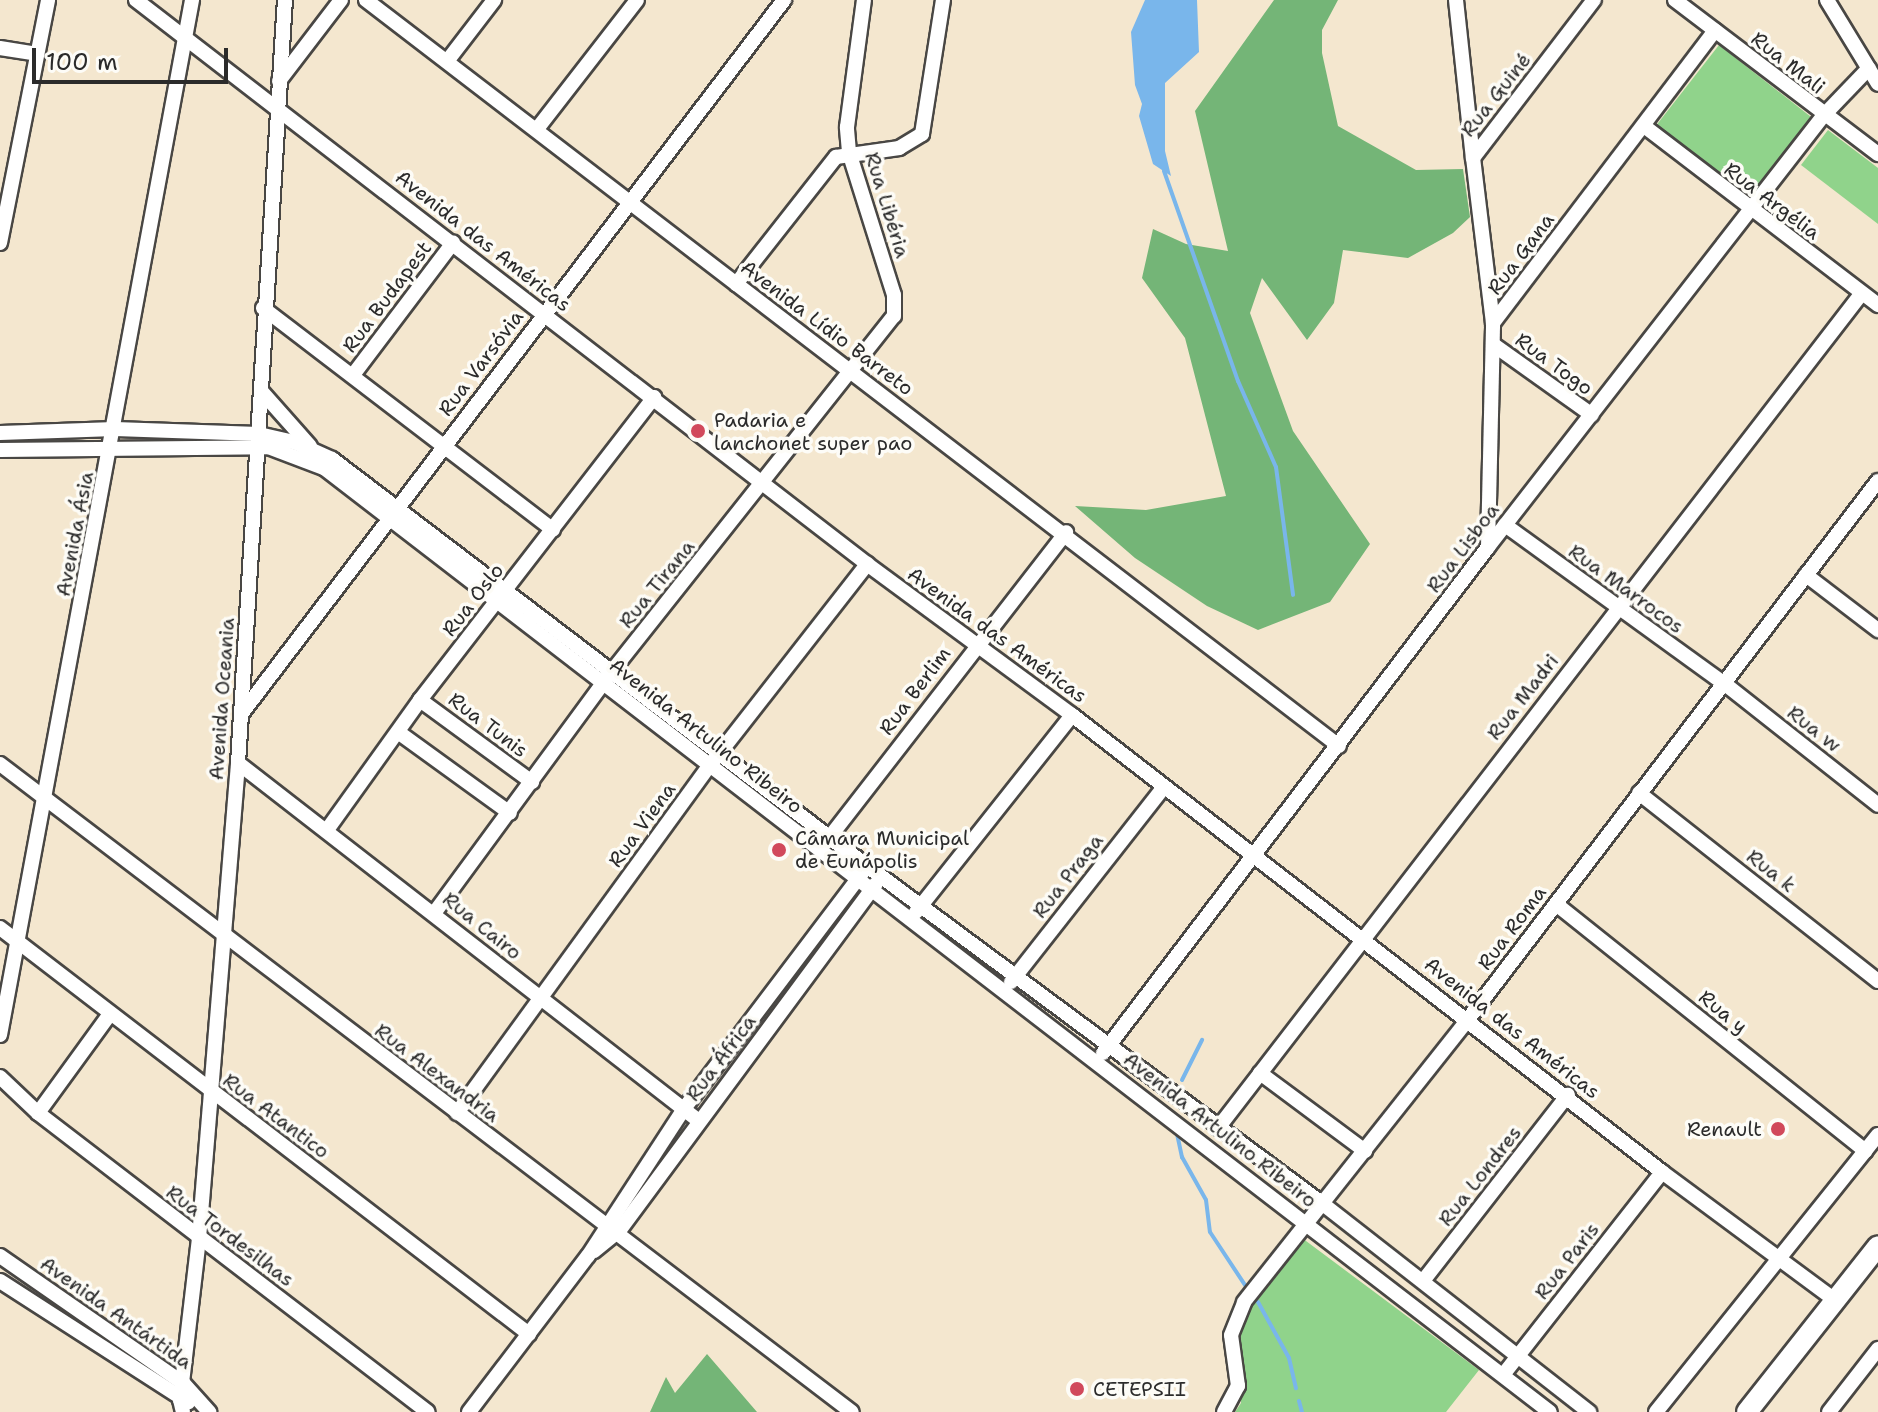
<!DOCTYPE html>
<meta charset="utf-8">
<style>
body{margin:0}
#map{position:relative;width:1878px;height:1412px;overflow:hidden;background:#f4e7cf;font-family:"Shantell Sans",sans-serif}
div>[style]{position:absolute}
.green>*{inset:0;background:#90d38b;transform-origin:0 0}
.forest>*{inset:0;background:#74b577}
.water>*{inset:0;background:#79b6eb}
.stream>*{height:4px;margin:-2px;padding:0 2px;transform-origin:2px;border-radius:2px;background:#79b6eb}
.roads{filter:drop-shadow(2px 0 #494744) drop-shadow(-2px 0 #494744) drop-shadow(0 2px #494744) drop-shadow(0 -2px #494744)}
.minor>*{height:14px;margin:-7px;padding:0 7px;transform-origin:7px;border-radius:7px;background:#fff}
.primary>*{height:20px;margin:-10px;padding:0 10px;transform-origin:10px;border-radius:10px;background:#fff}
.dots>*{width:22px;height:22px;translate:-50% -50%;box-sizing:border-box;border:4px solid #fdfcf7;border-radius:50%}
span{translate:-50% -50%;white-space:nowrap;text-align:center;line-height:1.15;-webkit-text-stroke:7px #fdfcf7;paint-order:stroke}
.street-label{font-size:20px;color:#2b2b2b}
.poi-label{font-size:20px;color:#2b2b2b}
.left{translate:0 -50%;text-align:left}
.right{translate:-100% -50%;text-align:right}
.scale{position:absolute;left:32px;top:48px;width:196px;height:36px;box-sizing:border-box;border:4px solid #2b2b2b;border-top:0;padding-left:10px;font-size:24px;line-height:28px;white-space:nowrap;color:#2b2b2b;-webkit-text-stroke:6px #fdfcf7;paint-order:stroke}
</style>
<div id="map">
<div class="green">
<i style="left:1719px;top:45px;width:121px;height:104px;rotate:38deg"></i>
<i style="clip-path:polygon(1828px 130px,1878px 168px,1878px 224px,1801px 165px)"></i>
<i style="clip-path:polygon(1302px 1238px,1479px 1370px,1446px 1412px,1235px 1412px,1241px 1403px,1239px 1308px)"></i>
</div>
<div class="forest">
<i style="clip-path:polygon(1274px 0,1338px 0,1322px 30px,1322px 53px,1338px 126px,1416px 170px,1463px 169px,1470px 217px,1453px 233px,1408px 258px,1343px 250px,1334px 303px,1307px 340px,1262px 278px,1250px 313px,1293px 431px,1370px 544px,1330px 602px,1258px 630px,1207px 606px,1135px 558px,1075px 506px,1146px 510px,1226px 496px,1185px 338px,1142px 278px,1153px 229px,1186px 244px,1228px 251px,1195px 111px)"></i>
<i style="clip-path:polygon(707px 1354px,757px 1412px,650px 1412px,666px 1377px,675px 1393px)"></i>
</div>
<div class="water">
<i style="clip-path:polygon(1145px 0,1197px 0,1199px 52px,1165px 83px,1165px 151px,1171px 176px,1153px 164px,1139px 116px,1142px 104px,1135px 85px,1131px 32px)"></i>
</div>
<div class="stream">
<i style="left:1164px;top:171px;width:223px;rotate:70.6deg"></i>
<i style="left:1238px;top:381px;width:94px;rotate:66.2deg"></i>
<i style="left:1276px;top:467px;width:129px;rotate:82.4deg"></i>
<i style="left:1182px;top:1080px;width:45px;rotate:-63.4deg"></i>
<i style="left:1176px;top:1129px;width:29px;rotate:78deg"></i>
<i style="left:1182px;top:1157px;width:49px;rotate:60.8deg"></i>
<i style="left:1206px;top:1200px;width:32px;rotate:83deg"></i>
<i style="left:1210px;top:1232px;width:64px;rotate:56.6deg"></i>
<i style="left:1258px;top:1302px;width:64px;rotate:61deg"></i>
<i style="left:1289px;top:1358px;width:31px;rotate:77deg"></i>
<i style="left:1299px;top:1401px;width:11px;rotate:75deg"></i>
</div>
<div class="roads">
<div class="minor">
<i style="left:136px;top:0;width:923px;rotate:37.65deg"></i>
<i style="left:867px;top:564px;width:255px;rotate:36.4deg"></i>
<i style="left:1072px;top:715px;width:746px;rotate:37.76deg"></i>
<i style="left:1662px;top:1172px;width:215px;rotate:36.5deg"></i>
<i style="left:366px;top:0;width:1226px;rotate:37.48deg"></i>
<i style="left:1456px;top:0;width:159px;rotate:83.9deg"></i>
<i style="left:1675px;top:0;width:255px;rotate:37.2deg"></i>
<i style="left:1827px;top:0;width:98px;rotate:58.7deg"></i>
<i style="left:0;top:48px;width:36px;rotate:9deg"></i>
<i style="left:448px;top:60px;width:76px;rotate:-52.5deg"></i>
<i style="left:279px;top:81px;width:102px;rotate:-52.6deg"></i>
<i style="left:1644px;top:126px;width:295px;rotate:37.4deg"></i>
<i style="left:537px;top:129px;width:163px;rotate:-52.2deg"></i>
<i style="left:0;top:243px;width:248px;rotate:-78.8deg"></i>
<i style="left:736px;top:284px;width:162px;rotate:-51.8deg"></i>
<i style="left:836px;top:157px;width:64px;rotate:-8.1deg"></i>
<i style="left:899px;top:148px;width:27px;rotate:-31deg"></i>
<i style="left:922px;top:134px;width:136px;rotate:-81.1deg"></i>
<i style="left:263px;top:308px;width:365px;rotate:37.4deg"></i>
<i style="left:1493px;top:323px;width:166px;rotate:-96.9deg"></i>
<i style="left:1473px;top:158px;width:199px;rotate:-52.6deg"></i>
<i style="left:1494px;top:345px;width:120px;rotate:35.5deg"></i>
<i style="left:353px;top:375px;width:166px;rotate:-52.9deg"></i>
<i style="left:262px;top:392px;width:72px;rotate:48.4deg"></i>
<i style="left:0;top:433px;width:115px;rotate:-2deg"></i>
<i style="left:115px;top:429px;width:144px;rotate:2deg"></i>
<i style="left:259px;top:434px;width:36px;rotate:13deg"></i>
<i style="left:294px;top:442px;width:42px;rotate:24.1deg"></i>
<i style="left:332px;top:459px;width:672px;rotate:37.26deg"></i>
<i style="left:867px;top:866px;width:568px;rotate:36.55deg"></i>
<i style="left:1323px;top:1204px;width:338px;rotate:38deg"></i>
<i style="left:0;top:450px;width:268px;rotate:-0.6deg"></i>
<i style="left:268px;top:447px;width:60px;rotate:20.6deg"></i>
<i style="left:324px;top:468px;width:1547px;rotate:37.6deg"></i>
<i style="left:1505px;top:525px;width:271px;rotate:35.9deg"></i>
<i style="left:1725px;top:684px;width:195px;rotate:38.3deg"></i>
<i style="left:1488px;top:547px;width:224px;rotate:-88.7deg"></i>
<i style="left:1493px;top:323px;width:367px;rotate:-52.8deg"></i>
<i style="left:1806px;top:575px;width:91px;rotate:37.4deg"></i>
<i style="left:420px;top:700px;width:139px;rotate:36.2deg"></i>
<i style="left:242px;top:713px;width:896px;rotate:-52.76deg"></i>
<i style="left:398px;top:732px;width:138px;rotate:35.9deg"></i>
<i style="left:238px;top:763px;width:584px;rotate:37.83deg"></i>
<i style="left:0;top:764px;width:1070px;rotate:37.26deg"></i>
<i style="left:1639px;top:793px;width:304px;rotate:38.2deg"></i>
<i style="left:327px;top:830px;width:160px;rotate:-54.4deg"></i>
<i style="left:420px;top:700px;width:383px;rotate:-52.3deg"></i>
<i style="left:829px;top:838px;width:387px;rotate:-52.2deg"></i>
<i style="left:1556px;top:904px;width:396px;rotate:38.6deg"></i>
<i style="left:435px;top:912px;width:300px;rotate:-53.7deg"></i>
<i style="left:613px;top:670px;width:452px;rotate:-51.6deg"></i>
<i style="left:894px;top:316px;width:21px;rotate:-90deg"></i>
<i style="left:894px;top:295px;width:150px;rotate:-107.5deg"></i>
<i style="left:849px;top:152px;width:25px;rotate:-95deg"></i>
<i style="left:847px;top:127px;width:128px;rotate:-82.4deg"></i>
<i style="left:916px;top:912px;width:251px;rotate:-51.6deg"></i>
<i style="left:0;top:928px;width:667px;rotate:37.51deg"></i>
<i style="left:1011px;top:982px;width:248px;rotate:-51.9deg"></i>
<i style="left:0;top:1035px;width:1053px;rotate:-79.49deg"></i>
<i style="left:1103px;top:1053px;width:636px;rotate:-52.73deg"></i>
<i style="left:1488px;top:547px;width:546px;rotate:-52.14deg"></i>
<i style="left:1823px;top:116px;width:66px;rotate:-46.2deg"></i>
<i style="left:1260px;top:1073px;width:131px;rotate:36.6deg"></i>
<i style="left:0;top:1077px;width:52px;rotate:43.5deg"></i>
<i style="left:38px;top:1113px;width:491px;rotate:37.5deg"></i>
<i style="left:38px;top:1113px;width:122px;rotate:-54deg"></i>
<i style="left:457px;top:1113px;width:432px;rotate:-54deg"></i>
<i style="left:711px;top:764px;width:254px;rotate:-52deg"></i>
<i style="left:1218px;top:1128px;width:1054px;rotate:-52.36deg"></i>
<i style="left:594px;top:1251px;width:32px;rotate:-39deg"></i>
<i style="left:619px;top:1231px;width:432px;rotate:-53.5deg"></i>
<i style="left:0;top:1256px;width:224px;rotate:34.8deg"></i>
<i style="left:184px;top:1384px;width:38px;rotate:48deg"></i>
<i style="left:0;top:1281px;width:224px;rotate:32.8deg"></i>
<i style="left:1423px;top:1281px;width:236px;rotate:-52.1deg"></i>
<i style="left:1503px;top:1375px;width:258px;rotate:-51.9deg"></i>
<i style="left:183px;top:1412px;width:12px;rotate:-104deg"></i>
<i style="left:180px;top:1400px;width:163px;rotate:-83.3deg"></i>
<i style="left:199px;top:1238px;width:477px;rotate:-85.3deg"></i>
<i style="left:238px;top:763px;width:764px;rotate:-86.48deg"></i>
<i style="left:469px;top:1412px;width:196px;rotate:-52.7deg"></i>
<i style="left:588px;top:1256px;width:174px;rotate:-56.9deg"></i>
<i style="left:683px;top:1110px;width:297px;rotate:-52.9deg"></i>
<i style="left:1224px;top:1412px;width:30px;rotate:-62deg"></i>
<i style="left:1238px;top:1386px;width:51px;rotate:-97.8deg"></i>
<i style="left:1231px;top:1335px;width:35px;rotate:-68deg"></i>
<i style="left:1244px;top:1302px;width:362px;rotate:-51.6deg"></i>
<i style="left:1469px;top:1018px;width:675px;rotate:-52.71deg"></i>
<i style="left:1656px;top:1412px;width:355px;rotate:-51.3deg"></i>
<i style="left:1829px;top:1412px;width:80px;rotate:-52.1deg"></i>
</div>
<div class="primary">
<i style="left:1747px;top:1412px;width:211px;rotate:-51.7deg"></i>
</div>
</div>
<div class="dots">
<i style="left:698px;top:431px;background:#d1495b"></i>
<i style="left:779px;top:850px;background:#d1495b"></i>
<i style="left:1778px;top:1129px;background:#d1495b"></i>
<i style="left:1077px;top:1389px;background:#d1495b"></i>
</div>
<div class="street-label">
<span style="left:1788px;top:63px;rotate:38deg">Rua Mali</span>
<span style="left:1496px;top:95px;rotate:-52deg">Rua Guiné</span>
<span style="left:1772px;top:201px;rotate:37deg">Rua Argélia</span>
<span style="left:887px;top:205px;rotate:73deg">Rua Libéria</span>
<span style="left:483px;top:241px;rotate:38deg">Avenida das Américas</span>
<span style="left:1521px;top:254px;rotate:-53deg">Rua Gana</span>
<span style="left:387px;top:297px;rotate:-53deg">Rua Budapest</span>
<span style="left:827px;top:328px;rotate:37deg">Avenida Lídio Barreto</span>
<span style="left:481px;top:363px;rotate:-53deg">Rua Varsóvia</span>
<span style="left:1554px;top:364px;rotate:36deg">Rua Togo</span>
<span style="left:75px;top:534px;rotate:-79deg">Avenida Ásia</span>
<span style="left:1463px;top:548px;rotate:-53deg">Rua Lisboa</span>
<span style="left:657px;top:584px;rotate:-51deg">Rua Tirana</span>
<span style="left:1626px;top:589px;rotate:36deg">Rua Marrocos</span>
<span style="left:473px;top:600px;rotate:-52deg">Rua Oslo</span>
<span style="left:997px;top:635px;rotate:36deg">Avenida das Américas</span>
<span style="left:915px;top:691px;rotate:-53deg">Rua Berlim</span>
<span style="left:1523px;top:697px;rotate:-52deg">Rua Madri</span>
<span style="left:222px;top:699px;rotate:-86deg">Avenida Oceania</span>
<span style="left:488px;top:725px;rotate:37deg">Rua Tunis</span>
<span style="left:1814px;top:729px;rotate:38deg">Rua w</span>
<span style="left:706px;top:736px;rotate:38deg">Avenida Artulino Ribeiro</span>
<span style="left:642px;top:825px;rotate:-54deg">Rua Viena</span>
<span style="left:1771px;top:871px;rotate:38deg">Rua k</span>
<span style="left:1068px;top:876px;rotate:-52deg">Rua Praga</span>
<span style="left:482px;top:926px;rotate:39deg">Rua Cairo</span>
<span style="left:1512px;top:928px;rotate:-53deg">Rua Roma</span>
<span style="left:1723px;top:1012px;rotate:39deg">Rua y</span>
<span style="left:1512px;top:1028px;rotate:38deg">Avenida das Américas</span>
<span style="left:721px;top:1058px;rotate:-53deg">Rua África</span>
<span style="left:437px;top:1073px;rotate:37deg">Rua Alexandria</span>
<span style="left:276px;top:1116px;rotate:37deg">Rua Atantico</span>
<span style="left:1220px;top:1130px;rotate:38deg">Avenida Artulino Ribeiro</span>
<span style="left:1480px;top:1176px;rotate:-52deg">Rua Londres</span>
<span style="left:230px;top:1236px;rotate:37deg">Rua Tordesilhas</span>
<span style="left:1567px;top:1261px;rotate:-52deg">Rua Paris</span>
<span style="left:116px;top:1313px;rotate:35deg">Avenida Antártida</span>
</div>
<div class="poi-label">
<span class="left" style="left:714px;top:432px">Padaria e<br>lanchonet super pao</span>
<span class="left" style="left:795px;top:850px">Câmara Municipal<br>de Eunápolis</span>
<span class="right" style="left:1762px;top:1129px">Renault</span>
<span class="left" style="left:1093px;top:1389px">CETEPSII</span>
</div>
<div class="scale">100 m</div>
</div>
